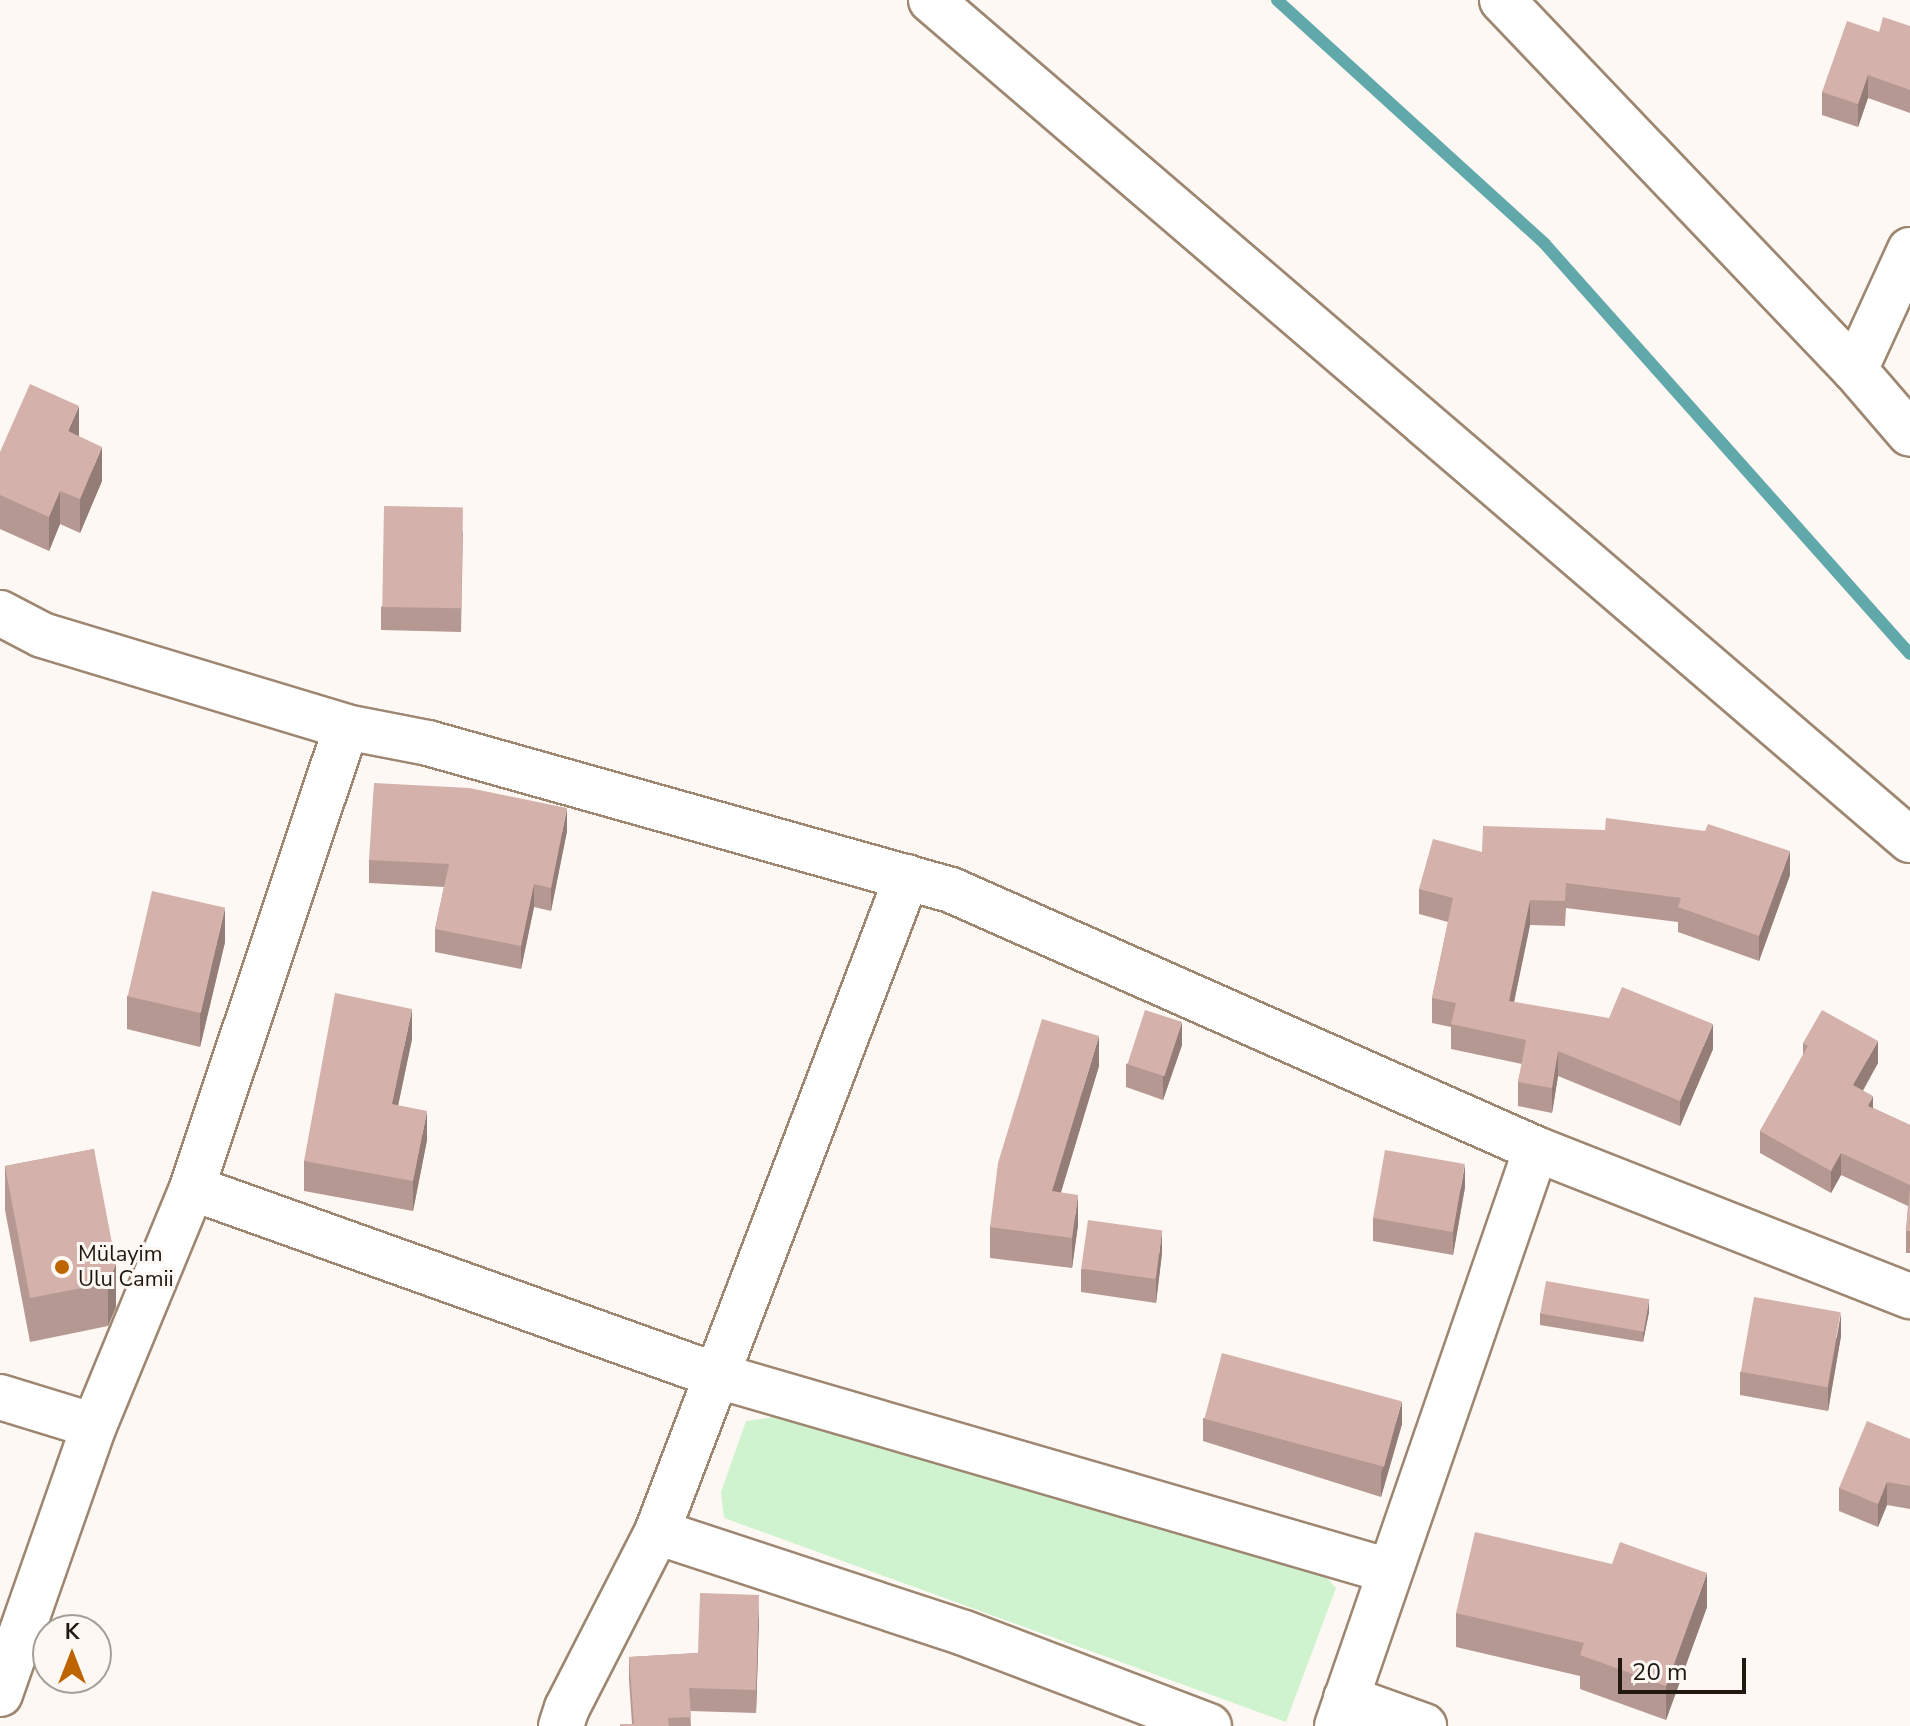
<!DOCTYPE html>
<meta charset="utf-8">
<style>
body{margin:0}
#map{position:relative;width:1910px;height:1726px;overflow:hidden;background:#fdf8f3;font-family:"Nunito Sans",sans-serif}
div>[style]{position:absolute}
.green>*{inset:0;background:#d0f3cf}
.stream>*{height:12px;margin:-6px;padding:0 6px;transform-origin:6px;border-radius:6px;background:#61a8ab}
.roads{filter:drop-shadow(2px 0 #9e8771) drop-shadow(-2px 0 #9e8771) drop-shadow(0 2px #9e8771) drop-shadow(0 -2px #9e8771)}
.street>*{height:44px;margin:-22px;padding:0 22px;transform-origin:22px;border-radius:22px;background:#fff}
.wall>*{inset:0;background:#b69892}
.shaded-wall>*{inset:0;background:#947c77}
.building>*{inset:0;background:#d4b1aa;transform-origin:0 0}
.dots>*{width:22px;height:22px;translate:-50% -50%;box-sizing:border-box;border:4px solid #fdf8f3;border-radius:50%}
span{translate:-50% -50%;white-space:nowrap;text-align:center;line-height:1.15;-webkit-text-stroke:6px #fdf8f3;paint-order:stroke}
.poi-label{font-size:22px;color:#211810}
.left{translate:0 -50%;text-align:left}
.north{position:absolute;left:32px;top:1614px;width:80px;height:80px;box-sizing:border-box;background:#fdf8f3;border:2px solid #a59e98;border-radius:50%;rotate:0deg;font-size:22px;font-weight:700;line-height:32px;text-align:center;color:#211810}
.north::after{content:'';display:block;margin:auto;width:28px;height:36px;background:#bd6400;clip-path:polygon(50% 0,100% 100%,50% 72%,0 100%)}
.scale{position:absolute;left:1618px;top:1658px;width:128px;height:36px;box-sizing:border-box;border:4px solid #211810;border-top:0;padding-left:10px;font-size:24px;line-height:28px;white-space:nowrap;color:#211810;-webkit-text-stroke:6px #fdf8f3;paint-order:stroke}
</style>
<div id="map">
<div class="green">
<i style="clip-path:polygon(774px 1417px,1320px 1570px,1336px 1588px,1286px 1722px,724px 1518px,721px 1492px,746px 1421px)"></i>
</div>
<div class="stream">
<i style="left:1277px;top:0;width:361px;rotate:42.3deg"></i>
<i style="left:1544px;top:243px;width:550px;rotate:48.31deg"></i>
</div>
<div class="roads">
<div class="street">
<i style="left:931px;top:0;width:1290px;rotate:40.63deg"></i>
<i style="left:1502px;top:0;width:511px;rotate:46.35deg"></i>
<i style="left:1855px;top:370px;width:84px;rotate:49.3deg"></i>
<i style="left:1855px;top:370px;width:132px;rotate:-65.4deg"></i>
<i style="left:0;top:613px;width:47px;rotate:27.6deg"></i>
<i style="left:42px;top:635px;width:318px;rotate:16.8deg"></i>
<i style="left:346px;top:727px;width:84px;rotate:11deg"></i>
<i style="left:428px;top:743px;width:543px;rotate:15.7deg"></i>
<i style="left:951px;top:890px;width:640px;rotate:23.88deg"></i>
<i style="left:1536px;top:1149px;width:402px;rotate:21.5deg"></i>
<i style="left:192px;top:1188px;width:555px;rotate:19.67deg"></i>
<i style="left:715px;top:1375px;width:702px;rotate:16.21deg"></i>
<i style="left:0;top:1397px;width:98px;rotate:17.1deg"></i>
<i style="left:657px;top:1532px;width:323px;rotate:18.2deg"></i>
<i style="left:964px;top:1633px;width:262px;rotate:20.8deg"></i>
<i style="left:0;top:1694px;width:284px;rotate:-70.7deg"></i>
<i style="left:94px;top:1426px;width:257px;rotate:-67.6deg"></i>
<i style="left:192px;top:1188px;width:486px;rotate:-71.5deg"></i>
<i style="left:1346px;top:1698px;width:83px;rotate:19.7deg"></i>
<i style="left:561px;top:1726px;width:19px;rotate:-72deg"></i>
<i style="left:567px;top:1708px;width:198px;rotate:-62.9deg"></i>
<i style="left:657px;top:1532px;width:701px;rotate:-69.11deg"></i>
<i style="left:1337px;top:1726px;width:610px;rotate:-70.97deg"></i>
</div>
</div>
<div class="wall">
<i style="clip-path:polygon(1910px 26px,1910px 113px,1868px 98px,1858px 127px,1822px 115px,1822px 92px,1879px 32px)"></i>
<i style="clip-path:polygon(79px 437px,102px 481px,80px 533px,60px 524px,49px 551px,0 529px,0 452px)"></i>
<i style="clip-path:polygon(463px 531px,461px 632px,381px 630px,381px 607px)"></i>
<i style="clip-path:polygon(567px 831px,551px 911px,534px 907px,521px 969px,435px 952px,435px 929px,444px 887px,369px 883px,369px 860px)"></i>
<i style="clip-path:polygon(1482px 852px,1790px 875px,1759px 961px,1678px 932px,1678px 922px,1566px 908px,1565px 926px,1530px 925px,1514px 1002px,1713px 1049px,1680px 1126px,1558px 1076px,1552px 1113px,1518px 1106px,1518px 1082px,1522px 1064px,1451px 1049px,1451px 1027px,1432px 1023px,1432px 998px,1448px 922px,1419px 914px,1419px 889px)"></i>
<i style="clip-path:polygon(225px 942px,200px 1047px,127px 1029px,127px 996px)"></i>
<i style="clip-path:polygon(412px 1039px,398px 1106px,427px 1140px,413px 1211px,304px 1191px,304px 1161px)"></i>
<i style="clip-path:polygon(1803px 1043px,1878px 1063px,1863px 1091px,1873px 1108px,1910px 1125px,1910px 1253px,1906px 1253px,1906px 1231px,1908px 1206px,1841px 1175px,1831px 1193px,1760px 1153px,1760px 1131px,1803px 1055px)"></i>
<i style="clip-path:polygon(1182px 1045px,1163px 1100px,1126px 1087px,1126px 1064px)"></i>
<i style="clip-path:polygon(1099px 1066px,1061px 1192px,1078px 1225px,1072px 1268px,990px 1258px,990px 1227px)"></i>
<i style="clip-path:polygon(94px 1149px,116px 1307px,108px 1326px,30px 1342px,5px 1210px,5px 1166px)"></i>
<i style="clip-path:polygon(1465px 1187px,1453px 1255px,1373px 1241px,1373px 1218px)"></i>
<i style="clip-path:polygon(1162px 1253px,1156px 1303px,1081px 1292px,1081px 1269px)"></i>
<i style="clip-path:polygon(1649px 1312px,1643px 1342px,1540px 1325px,1540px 1313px)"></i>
<i style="clip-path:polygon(1841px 1336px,1828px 1411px,1740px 1395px,1740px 1372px)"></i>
<i style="clip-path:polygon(1203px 1418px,1402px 1424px,1381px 1497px,1203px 1441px)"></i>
<i style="clip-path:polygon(1910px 1439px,1910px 1509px,1887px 1505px,1878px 1527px,1839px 1511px,1839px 1488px)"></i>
<i style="clip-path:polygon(1707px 1607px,1666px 1720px,1580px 1689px,1580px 1676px,1456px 1647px,1456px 1613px)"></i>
<i style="clip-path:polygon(759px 1618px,756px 1713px,690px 1711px,691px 1726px,620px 1726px,632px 1724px,629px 1680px,629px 1657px,698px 1653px)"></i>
</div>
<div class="shaded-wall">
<i style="clip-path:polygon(1868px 75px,1868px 98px,1858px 127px,1858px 104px)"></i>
<i style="clip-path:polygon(79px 406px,79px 440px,68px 431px)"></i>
<i style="clip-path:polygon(102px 447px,102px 481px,80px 533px,80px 499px)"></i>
<i style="clip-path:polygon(60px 491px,60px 524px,49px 551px,49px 517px)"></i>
<i style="clip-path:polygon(567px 808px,567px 831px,551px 911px,551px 888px)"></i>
<i style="clip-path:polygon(1790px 851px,1790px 875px,1759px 961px,1759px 936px)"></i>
<i style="clip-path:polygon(534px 884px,534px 907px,521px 969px,521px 946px)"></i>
<i style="clip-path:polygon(1530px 900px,1530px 925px,1509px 1026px,1509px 1001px)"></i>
<i style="clip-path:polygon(225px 908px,225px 942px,200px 1047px,200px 1014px)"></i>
<i style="clip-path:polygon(412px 1009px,412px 1039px,392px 1134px,392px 1104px)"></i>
<i style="clip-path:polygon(1182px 1022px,1182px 1045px,1163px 1100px,1163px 1077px)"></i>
<i style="clip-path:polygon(1713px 1024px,1713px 1049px,1680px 1126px,1680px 1101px)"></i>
<i style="clip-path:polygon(1099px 1036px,1099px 1066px,1052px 1222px,1052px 1191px)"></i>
<i style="clip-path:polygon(1878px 1041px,1878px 1063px,1853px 1107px,1853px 1085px)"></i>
<i style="clip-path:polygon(1558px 1051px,1558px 1076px,1552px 1113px,1552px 1088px)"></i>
<i style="clip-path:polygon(1873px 1096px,1873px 1118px,1868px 1106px)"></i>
<i style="clip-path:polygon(427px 1111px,427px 1140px,413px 1211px,413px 1181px)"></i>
<i style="clip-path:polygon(1841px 1153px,1841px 1175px,1831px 1193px,1831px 1171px)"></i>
<i style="clip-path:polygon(1465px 1164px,1465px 1187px,1453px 1255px,1453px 1232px)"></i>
<i style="clip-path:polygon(1078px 1195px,1078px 1225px,1072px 1268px,1072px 1238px)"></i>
<i style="clip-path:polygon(1162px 1230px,1162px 1253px,1156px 1303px,1156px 1280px)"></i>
<i style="clip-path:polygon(116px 1264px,116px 1307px,108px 1326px,108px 1283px)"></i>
<i style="clip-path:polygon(1649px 1300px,1649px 1312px,1643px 1342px,1643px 1330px)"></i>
<i style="clip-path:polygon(1841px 1313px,1841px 1336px,1828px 1411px,1828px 1388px)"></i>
<i style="clip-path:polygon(1402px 1401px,1402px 1424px,1381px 1497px,1381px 1474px)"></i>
<i style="clip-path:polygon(1887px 1482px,1887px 1505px,1878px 1527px,1878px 1504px)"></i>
<i style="clip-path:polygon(1707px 1573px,1707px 1607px,1666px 1720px,1666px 1686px)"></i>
<i style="clip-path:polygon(759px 1595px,759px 1618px,756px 1713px,756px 1690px)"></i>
</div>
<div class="building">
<i style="clip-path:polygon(1883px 17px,1910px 26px,1910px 90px,1868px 75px,1858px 104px,1822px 92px,1847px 21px,1879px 32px)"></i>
<i style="clip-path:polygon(30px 384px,79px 406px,68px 431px,102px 447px,80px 499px,60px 491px,49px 517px,0 495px,0 452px)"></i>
<i style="left:384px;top:506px;width:79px;height:101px;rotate:1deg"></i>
<i style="clip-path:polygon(374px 783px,469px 788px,567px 808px,551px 888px,534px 884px,521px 946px,435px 929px,449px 864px,369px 860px)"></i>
<i style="clip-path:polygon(1606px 818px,1705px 831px,1708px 824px,1790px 851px,1759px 936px,1678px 907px,1681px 898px,1566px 883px,1565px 901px,1530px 900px,1509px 1001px,1609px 1018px,1622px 987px,1713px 1024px,1680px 1101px,1558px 1051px,1552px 1088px,1518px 1082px,1526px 1040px,1451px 1024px,1456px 1003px,1432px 998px,1453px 898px,1419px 889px,1433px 839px,1482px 852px,1483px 826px,1605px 830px)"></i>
<i style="left:152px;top:891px;width:75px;height:108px;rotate:13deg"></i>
<i style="clip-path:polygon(335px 993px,412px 1009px,392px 1104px,427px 1111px,413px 1181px,304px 1161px)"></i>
<i style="left:1145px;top:1010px;width:39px;height:57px;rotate:18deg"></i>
<i style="clip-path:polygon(1822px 1010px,1878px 1041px,1853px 1085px,1873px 1096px,1868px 1106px,1910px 1125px,1910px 1185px,1841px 1153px,1831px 1171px,1760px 1131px,1808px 1046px,1803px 1043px)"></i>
<i style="clip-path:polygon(1042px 1019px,1099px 1036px,1052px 1191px,1078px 1195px,1072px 1238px,990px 1227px,998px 1163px)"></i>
<i style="clip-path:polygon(94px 1149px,116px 1264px,108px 1283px,30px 1298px,5px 1166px)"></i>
<i style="left:1385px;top:1150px;width:81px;height:69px;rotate:10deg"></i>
<i style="clip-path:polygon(1910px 1189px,1910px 1231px,1906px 1231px)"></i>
<i style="left:1088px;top:1220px;width:75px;height:49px;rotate:8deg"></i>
<i style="left:1546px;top:1281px;width:105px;height:33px;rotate:10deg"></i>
<i style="left:1754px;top:1297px;width:88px;height:76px;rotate:10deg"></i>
<i style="left:1222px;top:1353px;width:186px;height:68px;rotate:15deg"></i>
<i style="clip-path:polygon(1867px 1421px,1910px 1439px,1910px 1486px,1887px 1482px,1878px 1504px,1839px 1488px)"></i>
<i style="clip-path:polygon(1475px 1532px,1612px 1564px,1620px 1542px,1707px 1573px,1666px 1686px,1580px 1655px,1584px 1643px,1456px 1613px)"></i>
<i style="clip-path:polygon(700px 1593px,759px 1595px,756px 1690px,689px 1688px,691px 1717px,668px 1718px,669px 1726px,620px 1726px,620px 1724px,634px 1724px,629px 1657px,698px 1653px)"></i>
</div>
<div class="dots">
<i style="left:62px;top:1267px;background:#bd6400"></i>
</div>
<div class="poi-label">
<span class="left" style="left:78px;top:1267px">Mülayim<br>Ulu Camii</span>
</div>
<div class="north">K</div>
<div class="scale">20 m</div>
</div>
